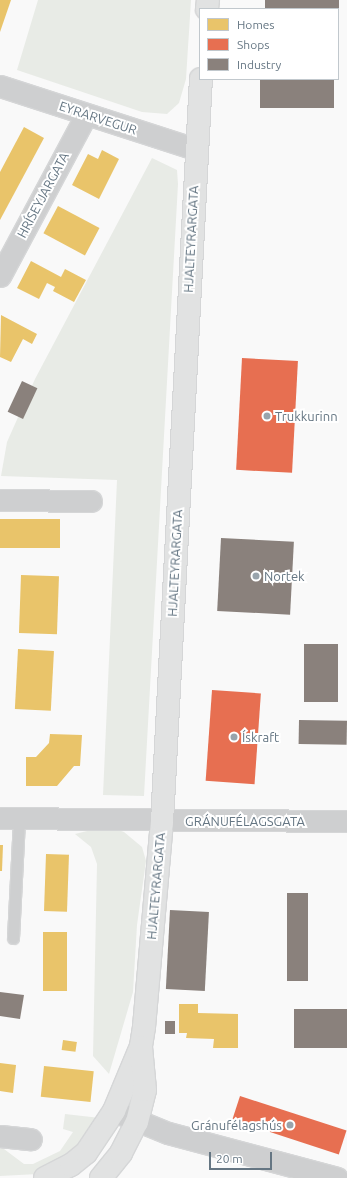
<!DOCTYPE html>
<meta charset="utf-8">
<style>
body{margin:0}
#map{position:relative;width:347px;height:1178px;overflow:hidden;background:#f9f9f9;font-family:Ubuntu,sans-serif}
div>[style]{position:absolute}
.green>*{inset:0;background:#e8ebe6}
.homes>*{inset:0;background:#e9c46a;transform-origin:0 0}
.shops>*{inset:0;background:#e76f51;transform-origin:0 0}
.industry>*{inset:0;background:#8a817c;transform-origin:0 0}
.roads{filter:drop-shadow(1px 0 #d5d6d7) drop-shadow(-1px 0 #d5d6d7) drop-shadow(0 1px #d5d6d7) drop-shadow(0 -1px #d5d6d7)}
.service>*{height:11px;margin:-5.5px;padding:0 5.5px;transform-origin:5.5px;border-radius:5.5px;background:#cecfd0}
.minor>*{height:21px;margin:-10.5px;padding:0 10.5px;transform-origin:10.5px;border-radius:10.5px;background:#cecfd0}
.secondary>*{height:22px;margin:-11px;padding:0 11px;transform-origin:11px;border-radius:11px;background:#e1e2e2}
.primary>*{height:22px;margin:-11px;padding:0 11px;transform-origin:11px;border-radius:11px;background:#e1e2e2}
.dots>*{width:11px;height:11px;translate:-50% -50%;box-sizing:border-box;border:2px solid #fff;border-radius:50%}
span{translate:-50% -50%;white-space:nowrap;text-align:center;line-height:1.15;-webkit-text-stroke:4px #fff;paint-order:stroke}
.street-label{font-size:13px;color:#657683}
.poi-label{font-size:13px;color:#657683}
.left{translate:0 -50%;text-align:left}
.right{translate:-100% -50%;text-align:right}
.legend{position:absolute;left:199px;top:8px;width:140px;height:72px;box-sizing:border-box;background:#fff;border:1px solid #c1c8cd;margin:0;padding:5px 7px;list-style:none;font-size:12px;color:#657683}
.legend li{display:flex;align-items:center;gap:8px;height:20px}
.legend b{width:20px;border:1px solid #c1c8cd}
.scale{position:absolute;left:209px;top:1152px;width:63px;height:18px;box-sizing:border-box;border:2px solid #657683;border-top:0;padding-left:5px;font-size:12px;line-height:14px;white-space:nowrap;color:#657683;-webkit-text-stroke:3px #fff;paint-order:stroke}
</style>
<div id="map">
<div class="green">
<i style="clip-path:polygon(38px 0,191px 0,186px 79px,179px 103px,167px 114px,142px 112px,17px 70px)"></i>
<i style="clip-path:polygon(152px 158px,177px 170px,178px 184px,144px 796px,103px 795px,117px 480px,1px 476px,7px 442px,35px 379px)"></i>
<i style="clip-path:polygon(107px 826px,124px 832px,142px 847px,146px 861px,137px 925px,133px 992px,109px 1074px,93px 1056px,97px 864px,91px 847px,75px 834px)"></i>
<i style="clip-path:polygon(65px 1114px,100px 1118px,83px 1144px,38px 1174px,0 1176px,0 1146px,24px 1164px,33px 1164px,60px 1151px,73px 1132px,63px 1129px)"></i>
</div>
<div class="homes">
<i style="clip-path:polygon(0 0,11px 0,0 32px)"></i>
<i style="clip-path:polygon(24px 127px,44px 138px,0 220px,0 172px)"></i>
<i style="clip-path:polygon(102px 150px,119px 159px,99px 199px,72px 185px,88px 154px,98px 159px)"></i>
<i style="left:58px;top:206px;width:47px;height:31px;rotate:28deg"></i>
<i style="clip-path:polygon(31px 261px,61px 277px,65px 269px,86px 280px,74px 302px,53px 291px,55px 287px,47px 283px,39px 299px,17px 288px)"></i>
<i style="clip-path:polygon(1px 315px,37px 334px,32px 344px,23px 339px,11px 362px,0 357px)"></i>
<i style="left:60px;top:519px;width:29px;height:60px;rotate:90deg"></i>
<i style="left:21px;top:575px;width:38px;height:58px;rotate:2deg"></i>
<i style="left:18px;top:649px;width:36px;height:60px;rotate:3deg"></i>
<i style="clip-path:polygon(50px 734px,82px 735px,80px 766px,74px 766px,57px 786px,26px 786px,26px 757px,36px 757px,49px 743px)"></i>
<i style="clip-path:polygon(0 845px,3px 845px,2px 871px,0 871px)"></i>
<i style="left:46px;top:854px;width:23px;height:57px;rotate:2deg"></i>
<i style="left:43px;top:932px;width:24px;height:59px"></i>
<i style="clip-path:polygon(179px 1004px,198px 1004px,198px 1013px,238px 1014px,238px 1048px,213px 1048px,214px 1039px,186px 1038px,187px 1033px,179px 1033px)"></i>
<i style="left:63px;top:1040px;width:14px;height:10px;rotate:8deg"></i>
<i style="clip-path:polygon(0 1063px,16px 1065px,13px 1093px,0 1091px)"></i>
<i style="left:44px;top:1066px;width:50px;height:31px;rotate:6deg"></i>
</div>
<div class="shops">
<i style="left:242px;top:358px;width:56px;height:112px;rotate:3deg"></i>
<i style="left:212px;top:690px;width:49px;height:91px;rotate:4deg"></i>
<i style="left:240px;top:1096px;width:112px;height:25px;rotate:18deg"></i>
</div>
<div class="industry">
<i style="left:265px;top:0;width:74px;height:9px"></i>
<i style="left:260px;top:79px;width:74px;height:29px"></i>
<i style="left:22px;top:381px;width:17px;height:34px;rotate:25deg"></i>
<i style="left:221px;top:538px;width:73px;height:73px;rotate:3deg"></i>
<i style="left:304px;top:644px;width:34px;height:58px"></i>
<i style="left:299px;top:720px;width:48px;height:24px;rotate:1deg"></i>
<i style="left:287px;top:893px;width:21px;height:88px"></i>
<i style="left:170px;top:910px;width:39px;height:79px;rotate:3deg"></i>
<i style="clip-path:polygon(0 992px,24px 995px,20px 1019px,0 1016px)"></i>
<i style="left:294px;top:1009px;width:53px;height:39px"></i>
<i style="left:165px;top:1021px;width:10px;height:13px"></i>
</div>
<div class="roads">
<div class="service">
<i style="left:13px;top:938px;width:120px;rotate:-87.1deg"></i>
</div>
<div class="minor">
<i style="left:0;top:86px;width:205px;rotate:17.9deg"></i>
<i style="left:0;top:276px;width:183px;rotate:-61.9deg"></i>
<i style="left:0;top:500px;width:91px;rotate:0.6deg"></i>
<i style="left:0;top:818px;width:347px;rotate:0.5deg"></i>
<i style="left:114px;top:1111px;width:58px;rotate:22.2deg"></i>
<i style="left:168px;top:1133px;width:175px;rotate:14.9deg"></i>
<i style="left:0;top:1136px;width:31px;rotate:6deg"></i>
</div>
<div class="secondary">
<i style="left:45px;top:1178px;width:29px;rotate:-27deg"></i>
<i style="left:71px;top:1165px;width:19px;rotate:-39deg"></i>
<i style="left:86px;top:1153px;width:50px;rotate:-56.3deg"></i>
<i style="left:101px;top:1178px;width:32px;rotate:-51deg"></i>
<i style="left:121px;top:1153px;width:35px;rotate:-63deg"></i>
</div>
<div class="primary">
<i style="left:207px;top:9px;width:9px;rotate:-84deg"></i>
<i style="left:114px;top:1111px;width:70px;rotate:-67.4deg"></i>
<i style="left:141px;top:1046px;width:19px;rotate:-81deg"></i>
<i style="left:144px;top:1027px;width:206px;rotate:-85deg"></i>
<i style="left:162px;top:822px;width:744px;rotate:-87deg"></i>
<i style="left:137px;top:1122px;width:33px;rotate:-76deg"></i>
<i style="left:145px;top:1090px;width:43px;rotate:-95.3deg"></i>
</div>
</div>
<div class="dots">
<i style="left:267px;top:416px;background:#99a4ac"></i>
<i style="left:256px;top:576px;background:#99a4ac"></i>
<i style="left:234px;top:737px;background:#99a4ac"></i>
<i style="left:290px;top:1125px;background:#99a4ac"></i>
</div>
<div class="street-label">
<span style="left:98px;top:118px;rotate:18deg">EYRARVEGUR</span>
<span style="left:43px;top:195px;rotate:-62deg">HRÍSEYJARGATA</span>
<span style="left:191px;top:239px;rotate:-87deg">HJALTEYRARGATA</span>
<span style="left:175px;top:563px;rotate:-87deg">HJALTEYRARGATA</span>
<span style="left:245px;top:821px">GRÁNUFÉLAGSGATA</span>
<span style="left:156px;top:886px;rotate:-85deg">HJALTEYRARGATA</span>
</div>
<div class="poi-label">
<span class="left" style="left:275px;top:416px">Trukkurinn</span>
<span class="left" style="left:264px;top:576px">Nortek</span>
<span class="left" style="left:242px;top:737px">Ískraft</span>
<span class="right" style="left:282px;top:1125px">Gránufélagshús</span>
</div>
<ul class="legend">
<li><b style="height:11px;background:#e9c46a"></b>Homes</li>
<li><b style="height:11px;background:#e76f51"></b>Shops</li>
<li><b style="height:11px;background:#8a817c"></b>Industry</li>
</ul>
<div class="scale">20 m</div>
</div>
